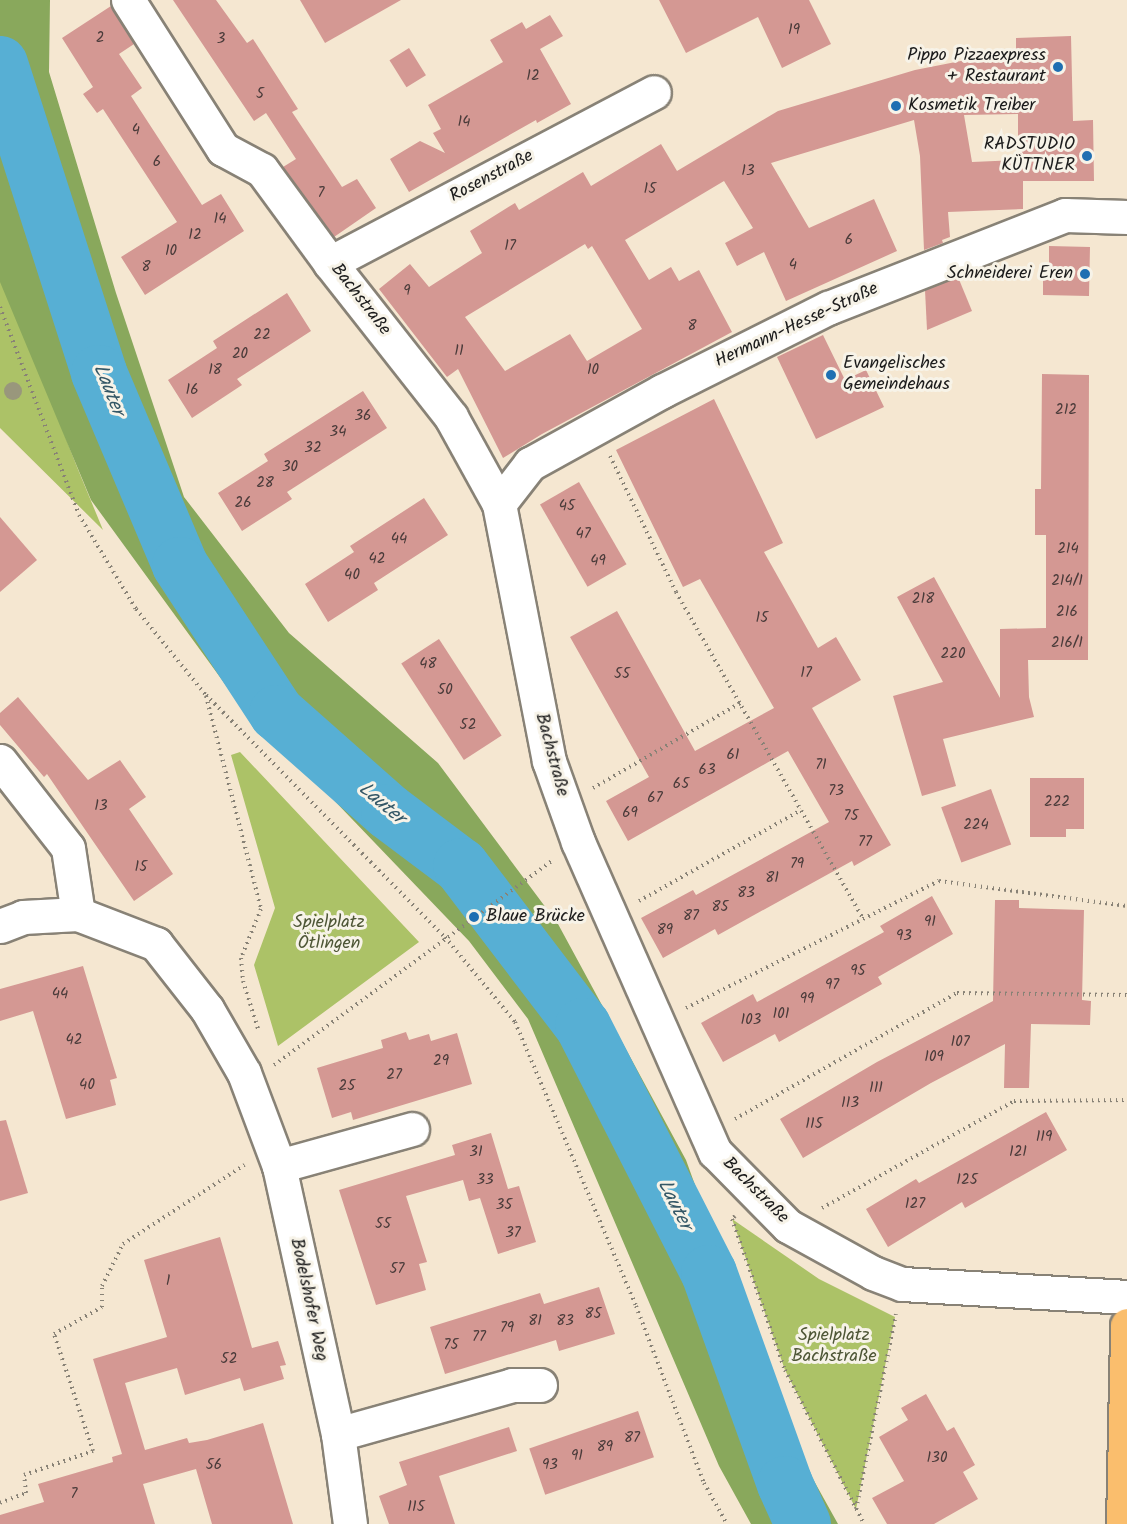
<!DOCTYPE html>
<meta charset="utf-8">
<style>
body{margin:0}
#map{position:relative;width:1127px;height:1524px;overflow:hidden;background:#f5e7d1;font-family:Kalam,sans-serif}
div>[style]{position:absolute}
.green>*{inset:0;background:#acc267}
.forest>*{inset:0;background:#89a85c}
.river>*{height:56px;margin:-28px;padding:0 28px;transform-origin:28px;border-radius:28px;background:#57afd4}
.building>*{inset:0;background:#d49893;transform-origin:0 0}
.path>*{height:4px;margin-top:-2px;transform-origin:0;background:repeating-linear-gradient(90deg,#888276 0 1.5px,transparent 0 6px)}
.roads{filter:drop-shadow(2px 0 #888276) drop-shadow(-2px 0 #888276) drop-shadow(0 2px #888276) drop-shadow(0 -2px #888276)}
.minor>*{height:33px;margin:-16.5px;padding:0 16.5px;transform-origin:16.5px;border-radius:16.5px;background:#fff}
.major>*{height:33px;margin:-16.5px;padding:0 16.5px;transform-origin:16.5px;border-radius:16.5px;background:#fabe6d}
.trees>*{width:18px;height:18px;margin:-9px;border-radius:50%;background:#99977c}
.dots>*{width:16px;height:16px;translate:-50% -50%;box-sizing:border-box;border:3px solid #f7f3e8;border-radius:50%}
span{translate:-50% -50%;white-space:nowrap;text-align:center;line-height:1.15;-webkit-text-stroke:6px #f7f3e8;paint-order:stroke}
.number-label{font-size:15px;color:#4a3b3a}
.number-label span{-webkit-text-stroke-width:0}
.poi-label{font-size:18px;color:#1c1c1c}
.right{translate:-100% -50%;text-align:right}
.left{translate:0 -50%;text-align:left}
.street-label{font-size:18px;color:#1c1c1c}
.park-label{font-size:18px;color:#4e5636}
.water-label{font-size:20px;color:#345766;font-style:italic}
</style>
<div id="map">
<div class="green">
<i style="clip-path:polygon(0 269px,77px 467px,103px 530px,0 428px)"></i>
<i style="clip-path:polygon(240px 752px,419px 942px,278px 1046px,254px 965px,275px 908px,231px 755px)"></i>
<i style="clip-path:polygon(732px 1219px,819px 1279px,895px 1317px,856px 1509px,785px 1370px)"></i>
</div>
<div class="forest">
<i style="clip-path:polygon(0 0,50px 0,49px 72px,116px 293px,184px 497px,289px 633px,438px 763px,558px 924px,686px 1160px,779px 1418px,838px 1524px,751px 1524px,719px 1466px,528px 1019px,469px 941px,233px 695px,91px 500px,0 282px)"></i>
</div>
<div class="river">
<i style="left:0;top:64px;width:324px;rotate:72.2deg"></i>
<i style="left:99px;top:373px;width:208px;rotate:67.1deg"></i>
<i style="left:180px;top:565px;width:177px;rotate:56.8deg"></i>
<i style="left:277px;top:713px;width:149px;rotate:41.5deg"></i>
<i style="left:389px;top:812px;width:90px;rotate:36.9deg"></i>
<i style="left:461px;top:866px;width:201px;rotate:52.7deg"></i>
<i style="left:583px;top:1026px;width:277px;rotate:63deg"></i>
<i style="left:709px;top:1273px;width:224px;rotate:70.2deg"></i>
<i style="left:785px;top:1484px;width:44px;rotate:65.8deg"></i>
</div>
<div class="building">
<i style="clip-path:polygon(173px 0,216px 0,247px 43px,253px 39px,298px 109px,292px 112px,342px 187px,357px 179px,376px 208px,334px 237px,283px 167px,296px 159px,266px 113px,254px 121px)"></i>
<i style="clip-path:polygon(300px 0,401px 0,325px 43px)"></i>
<i style="clip-path:polygon(659px 0,809px 0,831px 44px,782px 68px,758px 17px,686px 53px)"></i>
<i style="clip-path:polygon(111px 6px,134px 44px,119px 54px,142px 88px,131px 96px,202px 205px,221px 194px,244px 231px,145px 295px,121px 257px,177px 222px,103px 109px,97px 113px,83px 94px,93px 87px,62px 38px)"></i>
<i style="clip-path:polygon(550px 15px,563px 36px,540px 49px,571px 104px,537px 123px,536px 120px,409px 192px,390px 159px,420px 141px,445px 153px,433px 133px,441px 129px,428px 105px,503px 62px,490px 40px,522px 22px,526px 29px)"></i>
<i style="clip-path:polygon(evenodd,1071px 36px,1073px 121px,1093px 120px,1094px 181px,1023px 181px,1023px 209px,948px 212px,950px 237px,942px 240px,943px 243px,924px 250px,920px 156px,914px 120px,771px 163px,809px 228px,874px 199px,897px 251px,786px 301px,764px 252px,737px 266px,725px 243px,753px 228px,724px 181px,625px 240px,649px 280px,671px 267px,679px 281px,699px 270px,732px 332px,542px 434px,503px 458px,458px 369px,447px 377px,379px 289px,410px 264px,429px 287px,482px 253px,470px 231px,515px 203px,519px 210px,583px 172px,591px 186px,661px 144px,677px 171px,778px 111px,915px 70px,976px 58px,1001px 58px,1001px 50px,1016px 50px,1016px 38px,1071px 36px,1018px 114px,1018px 160px,972px 162px,964px 115px,1018px 114px,1071px 36px,585px 244px,588px 249px,592px 246px,642px 329px,587px 361px,570px 334px,505px 371px,465px 317px,585px 244px)"></i>
<i style="left:409px;top:48px;width:32px;height:23px;rotate:58deg"></i>
<i style="clip-path:polygon(1049px 246px,1090px 247px,1089px 296px,1043px 295px,1043px 271px,1049px 271px)"></i>
<i style="clip-path:polygon(958px 277px,972px 311px,927px 330px,925px 290px)"></i>
<i style="clip-path:polygon(287px 293px,311px 331px,237px 379px,242px 385px,192px 418px,168px 380px,217px 348px,213px 341px)"></i>
<i style="clip-path:polygon(823px 335px,845px 380px,866px 370px,884px 407px,816px 439px,777px 357px)"></i>
<i style="clip-path:polygon(1042px 374px,1089px 375px,1088px 660px,1028px 660px,1029px 697px,1034px 717px,943px 739px,956px 786px,922px 796px,893px 696px,943px 682px,897px 597px,934px 577px,1000px 698px,1000px 629px,1046px 628px,1046px 535px,1035px 535px,1035px 489px,1041px 489px)"></i>
<i style="clip-path:polygon(363px 391px,387px 428px,287px 492px,292px 499px,242px 531px,218px 493px,268px 461px,264px 454px)"></i>
<i style="clip-path:polygon(714px 399px,783px 543px,764px 552px,818px 648px,836px 637px,861px 680px,812px 708px,891px 845px,854px 866px,852px 861px,718px 935px,715px 929px,663px 958px,641px 918px,693px 890px,696px 895px,829px 822px,788px 751px,628px 841px,606px 801px,649px 777px,570px 637px,617px 611px,695px 751px,774px 708px,700px 579px,683px 587px,616px 450px)"></i>
<i style="left:579px;top:482px;width:95px;height:45px;rotate:60deg"></i>
<i style="clip-path:polygon(424px 498px,448px 535px,374px 583px,378px 590px,328px 622px,305px 584px,354px 552px,350px 546px)"></i>
<i style="clip-path:polygon(0 517px,37px 560px,0 592px)"></i>
<i style="left:439px;top:639px;width:115px;height:45px;rotate:57deg"></i>
<i style="clip-path:polygon(18px 697px,88px 780px,120px 760px,146px 797px,129px 809px,173px 874px,134px 901px,47px 774px,44px 777px,0 725px,0 713px)"></i>
<i style="clip-path:polygon(1030px 778px,1084px 778px,1084px 829px,1066px 829px,1066px 837px,1030px 837px)"></i>
<i style="left:991px;top:789px;width:59px;height:53px;rotate:70deg"></i>
<i style="clip-path:polygon(932px 896px,953px 934px,878px 977px,882px 984px,779px 1042px,775px 1034px,723px 1062px,701px 1023px,753px 994px,757px 1002px,884px 932px,880px 926px)"></i>
<i style="clip-path:polygon(995px 900px,1019px 900px,1019px 908px,1084px 910px,1082px 1000px,1091px 1001px,1090px 1025px,1031px 1024px,1029px 1088px,1004px 1088px,1005px 1044px,931px 1083px,803px 1158px,780px 1119px,877px 1062px,993px 1001px)"></i>
<i style="clip-path:polygon(83px 966px,117px 1078px,110px 1080px,116px 1105px,66px 1119px,33px 1011px,0 1021px,0 989px)"></i>
<i style="clip-path:polygon(406px 1032px,409px 1040px,429px 1034px,431px 1041px,457px 1033px,472px 1084px,353px 1120px,351px 1112px,332px 1118px,317px 1068px,383px 1048px,381px 1040px)"></i>
<i style="clip-path:polygon(1046px 1112px,1067px 1150px,965px 1208px,962px 1202px,888px 1247px,866px 1209px,916px 1179px,919px 1183px)"></i>
<i style="clip-path:polygon(6px 1120px,28px 1193px,0 1201px,0 1121px)"></i>
<i style="clip-path:polygon(491px 1133px,508px 1189px,519px 1186px,536px 1242px,498px 1254px,480px 1198px,469px 1201px,463px 1180px,406px 1196px,427px 1262px,419px 1264px,426px 1290px,376px 1305px,339px 1190px,455px 1155px,452px 1145px)"></i>
<i style="clip-path:polygon(220px 1237px,252px 1348px,278px 1341px,286px 1365px,280px 1366px,284px 1379px,244px 1391px,240px 1378px,185px 1395px,177px 1368px,125px 1383px,145px 1450px,187px 1438px,189px 1443px,207px 1440px,263px 1423px,293px 1524px,212px 1524px,196px 1469px,143px 1484px,155px 1524px,0 1524px,0 1515px,44px 1502px,38px 1484px,113px 1462px,112px 1457px,122px 1454px,93px 1359px,167px 1337px,144px 1260px)"></i>
<i style="clip-path:polygon(599px 1287px,615px 1334px,559px 1351px,556px 1340px,445px 1374px,430px 1327px,540px 1293px,544px 1304px)"></i>
<i style="clip-path:polygon(926px 1394px,947px 1431px,954px 1427px,975px 1465px,963px 1472px,978px 1499px,934px 1524px,887px 1524px,872px 1498px,904px 1481px,879px 1437px,908px 1420px,901px 1408px)"></i>
<i style="left:638px;top:1411px;width:49px;height:115px;rotate:71deg"></i>
<i style="clip-path:polygon(509px 1427px,517px 1451px,439px 1476px,455px 1524px,389px 1524px,379px 1496px,407px 1485px,399px 1462px)"></i>
</div>
<div class="path">
<i style="left:0;top:307px;width:222px;rotate:69.2deg"></i>
<i style="left:79px;top:515px;width:110px;rotate:58.8deg"></i>
<i style="left:136px;top:609px;width:111px;rotate:50.9deg"></i>
<i style="left:206px;top:695px;width:340px;rotate:45.4deg"></i>
<i style="left:445px;top:937px;width:110px;rotate:50.5deg"></i>
<i style="left:515px;top:1022px;width:309px;rotate:66.9deg"></i>
<i style="left:636px;top:1306px;width:190px;rotate:69deg"></i>
<i style="left:704px;top:1483px;width:47px;rotate:60.7deg"></i>
<i style="left:610px;top:456px;width:151px;rotate:64.1deg"></i>
<i style="left:676px;top:592px;width:376px;rotate:60.2deg"></i>
<i style="left:206px;top:696px;width:220px;rotate:75.5deg"></i>
<i style="left:261px;top:909px;width:53px;rotate:112.2deg"></i>
<i style="left:241px;top:958px;width:23px;rotate:85deg"></i>
<i style="left:243px;top:981px;width:50px;rotate:72.6deg"></i>
<i style="left:593px;top:788px;width:170px;rotate:-30deg"></i>
<i style="left:639px;top:901px;width:186px;rotate:-29.3deg"></i>
<i style="left:686px;top:1008px;width:283px;rotate:-26.7deg"></i>
<i style="left:939px;top:881px;width:190px;rotate:7.6deg"></i>
<i style="left:274px;top:1065px;width:346px;rotate:-36.3deg"></i>
<i style="left:735px;top:1119px;width:255px;rotate:-29.6deg"></i>
<i style="left:957px;top:993px;width:170px;rotate:0.7deg"></i>
<i style="left:822px;top:1208px;width:220px;rotate:-29.1deg"></i>
<i style="left:1014px;top:1101px;width:113px;rotate:-0.5deg"></i>
<i style="left:735px;top:1216px;width:4px;rotate:135deg"></i>
<i style="left:732px;top:1219px;width:160px;rotate:70.7deg"></i>
<i style="left:785px;top:1370px;width:173px;rotate:62.8deg"></i>
<i style="left:0;top:1503px;width:28px;rotate:-21deg"></i>
<i style="left:26px;top:1493px;width:18px;rotate:-96deg"></i>
<i style="left:24px;top:1475px;width:73px;rotate:-19.2deg"></i>
<i style="left:93px;top:1451px;width:123px;rotate:-108.4deg"></i>
<i style="left:54px;top:1334px;width:55px;rotate:-29.4deg"></i>
<i style="left:102px;top:1307px;width:21px;rotate:-90deg"></i>
<i style="left:102px;top:1286px;width:47px;rotate:-63.4deg"></i>
<i style="left:123px;top:1244px;width:145px;rotate:-33.1deg"></i>
<i style="left:856px;top:1509px;width:199px;rotate:-78.4deg"></i>
</div>
<div class="roads">
<div class="minor">
<i style="left:128px;top:0;width:177px;rotate:57.5deg"></i>
<i style="left:223px;top:149px;width:44px;rotate:28.3deg"></i>
<i style="left:262px;top:170px;width:115px;rotate:53.8deg"></i>
<i style="left:330px;top:263px;width:196px;rotate:51.8deg"></i>
<i style="left:451px;top:417px;width:99px;rotate:61.1deg"></i>
<i style="left:499px;top:504px;width:262px;rotate:79deg"></i>
<i style="left:549px;top:761px;width:86px;rotate:70.3deg"></i>
<i style="left:578px;top:842px;width:339px;rotate:66.2deg"></i>
<i style="left:715px;top:1152px;width:104px;rotate:45.4deg"></i>
<i style="left:788px;top:1226px;width:97px;rotate:28.9deg"></i>
<i style="left:873px;top:1273px;width:31px;rotate:21deg"></i>
<i style="left:902px;top:1284px;width:225px;rotate:3.3deg"></i>
<i style="left:330px;top:263px;width:366px;rotate:-27.8deg"></i>
<i style="left:499px;top:504px;width:51px;rotate:-52.2deg"></i>
<i style="left:530px;top:464px;width:151px;rotate:-28.9deg"></i>
<i style="left:662px;top:391px;width:186px;rotate:-26.6deg"></i>
<i style="left:828px;top:308px;width:255px;rotate:-21.4deg"></i>
<i style="left:1065px;top:215px;width:62px;rotate:1.8deg"></i>
<i style="left:0;top:761px;width:110px;rotate:52deg"></i>
<i style="left:68px;top:848px;width:67px;rotate:81.4deg"></i>
<i style="left:0;top:926px;width:25px;rotate:-21deg"></i>
<i style="left:23px;top:917px;width:55px;rotate:-3.1deg"></i>
<i style="left:78px;top:914px;width:84px;rotate:21deg"></i>
<i style="left:156px;top:944px;width:83px;rotate:51.9deg"></i>
<i style="left:207px;top:1009px;width:74px;rotate:60deg"></i>
<i style="left:244px;top:1073px;width:99px;rotate:69.4deg"></i>
<i style="left:279px;top:1166px;width:274px;rotate:77.6deg"></i>
<i style="left:338px;top:1434px;width:91px;rotate:82.4deg"></i>
<i style="left:279px;top:1166px;width:138px;rotate:-15.5deg"></i>
<i style="left:338px;top:1434px;width:181px;rotate:-15.7deg"></i>
<i style="left:512px;top:1385px;width:28px"></i>
</div>
<div class="major">
<i style="left:1123px;top:1524px;width:199px;rotate:-88.8deg"></i>
</div>
</div>
<div class="trees">
<i style="left:13px;top:391px"></i>
</div>
<div class="dots">
<i style="left:1058px;top:67px;background:#1f6fb2"></i>
<i style="left:896px;top:106px;background:#1f6fb2"></i>
<i style="left:1087px;top:156px;background:#1f6fb2"></i>
<i style="left:1085px;top:274px;background:#1f6fb2"></i>
<i style="left:831px;top:375px;background:#1f6fb2"></i>
<i style="left:474px;top:917px;background:#1f6fb2"></i>
</div>
<div class="number-label">
<span style="left:794px;top:31px">19</span>
<span style="left:100px;top:39px">2</span>
<span style="left:221px;top:40px">3</span>
<span style="left:533px;top:77px">12</span>
<span style="left:260px;top:95px">5</span>
<span style="left:464px;top:123px">14</span>
<span style="left:136px;top:131px">4</span>
<span style="left:157px;top:163px">6</span>
<span style="left:748px;top:172px">13</span>
<span style="left:650px;top:190px">15</span>
<span style="left:321px;top:194px">7</span>
<span style="left:220px;top:220px">14</span>
<span style="left:195px;top:236px">12</span>
<span style="left:849px;top:241px">6</span>
<span style="left:510px;top:247px">17</span>
<span style="left:171px;top:252px">10</span>
<span style="left:793px;top:266px">4</span>
<span style="left:146px;top:268px">8</span>
<span style="left:407px;top:292px">9</span>
<span style="left:692px;top:327px">8</span>
<span style="left:262px;top:336px">22</span>
<span style="left:459px;top:352px">11</span>
<span style="left:240px;top:355px">20</span>
<span style="left:215px;top:371px">18</span>
<span style="left:593px;top:371px">10</span>
<span style="left:192px;top:391px">16</span>
<span style="left:1066px;top:411px">212</span>
<span style="left:363px;top:417px">36</span>
<span style="left:338px;top:433px">34</span>
<span style="left:313px;top:449px">32</span>
<span style="left:290px;top:468px">30</span>
<span style="left:265px;top:484px">28</span>
<span style="left:243px;top:504px">26</span>
<span style="left:567px;top:507px">45</span>
<span style="left:583px;top:535px">47</span>
<span style="left:399px;top:540px">44</span>
<span style="left:1068px;top:550px">214</span>
<span style="left:377px;top:560px">42</span>
<span style="left:598px;top:562px">49</span>
<span style="left:352px;top:576px">40</span>
<span style="left:1067px;top:582px">214/1</span>
<span style="left:923px;top:600px">218</span>
<span style="left:1067px;top:613px">216</span>
<span style="left:762px;top:619px">15</span>
<span style="left:1067px;top:644px">216/1</span>
<span style="left:953px;top:655px">220</span>
<span style="left:428px;top:665px">48</span>
<span style="left:806px;top:674px">17</span>
<span style="left:622px;top:675px">55</span>
<span style="left:445px;top:691px">50</span>
<span style="left:468px;top:726px">52</span>
<span style="left:733px;top:756px">61</span>
<span style="left:821px;top:766px">71</span>
<span style="left:707px;top:771px">63</span>
<span style="left:681px;top:785px">65</span>
<span style="left:836px;top:792px">73</span>
<span style="left:655px;top:799px">67</span>
<span style="left:1057px;top:803px">222</span>
<span style="left:101px;top:807px">13</span>
<span style="left:630px;top:814px">69</span>
<span style="left:851px;top:817px">75</span>
<span style="left:976px;top:826px">224</span>
<span style="left:865px;top:843px">77</span>
<span style="left:797px;top:865px">79</span>
<span style="left:141px;top:868px">15</span>
<span style="left:772px;top:879px">81</span>
<span style="left:746px;top:894px">83</span>
<span style="left:720px;top:908px">85</span>
<span style="left:691px;top:917px">87</span>
<span style="left:930px;top:923px">91</span>
<span style="left:665px;top:931px">89</span>
<span style="left:904px;top:937px">93</span>
<span style="left:858px;top:972px">95</span>
<span style="left:832px;top:986px">97</span>
<span style="left:60px;top:995px">44</span>
<span style="left:807px;top:1000px">99</span>
<span style="left:781px;top:1015px">101</span>
<span style="left:751px;top:1021px">103</span>
<span style="left:74px;top:1041px">42</span>
<span style="left:960px;top:1043px">107</span>
<span style="left:934px;top:1058px">109</span>
<span style="left:441px;top:1062px">29</span>
<span style="left:394px;top:1076px">27</span>
<span style="left:87px;top:1086px">40</span>
<span style="left:347px;top:1087px">25</span>
<span style="left:876px;top:1089px">111</span>
<span style="left:850px;top:1104px">113</span>
<span style="left:814px;top:1125px">115</span>
<span style="left:1044px;top:1138px">119</span>
<span style="left:476px;top:1153px">31</span>
<span style="left:1018px;top:1153px">121</span>
<span style="left:485px;top:1181px">33</span>
<span style="left:967px;top:1181px">125</span>
<span style="left:915px;top:1205px">127</span>
<span style="left:504px;top:1206px">35</span>
<span style="left:383px;top:1225px">55</span>
<span style="left:513px;top:1234px">37</span>
<span style="left:397px;top:1270px">57</span>
<span style="left:168px;top:1282px">1</span>
<span style="left:593px;top:1315px">85</span>
<span style="left:535px;top:1322px">81</span>
<span style="left:565px;top:1322px">83</span>
<span style="left:507px;top:1329px">79</span>
<span style="left:479px;top:1338px">77</span>
<span style="left:451px;top:1346px">75</span>
<span style="left:229px;top:1360px">52</span>
<span style="left:632px;top:1439px">87</span>
<span style="left:605px;top:1448px">89</span>
<span style="left:577px;top:1457px">91</span>
<span style="left:937px;top:1459px">130</span>
<span style="left:214px;top:1466px">56</span>
<span style="left:550px;top:1466px">93</span>
<span style="left:74px;top:1495px">7</span>
<span style="left:416px;top:1508px">115</span>
</div>
<div class="poi-label">
<span class="right" style="left:1046px;top:67px">Pippo Pizzaexpress<br>+ Restaurant</span>
<span class="left" style="left:908px;top:106px">Kosmetik Treiber</span>
<span class="right" style="left:1075px;top:156px">RADSTUDIO<br>KÜTTNER</span>
<span class="right" style="left:1073px;top:274px">Schneiderei Eren</span>
<span class="left" style="left:843px;top:375px">Evangelisches<br>Gemeindehaus</span>
<span class="left" style="left:486px;top:917px">Blaue Brücke</span>
</div>
<div class="street-label">
<span style="left:492px;top:177px;rotate:-28deg">Rosenstraße</span>
<span style="left:360px;top:300px;rotate:52deg">Bachstraße</span>
<span style="left:797px;top:326px;rotate:-25deg">Hermann-Hesse-Straße</span>
<span style="left:551px;top:755px;rotate:75deg">Bachstraße</span>
<span style="left:755px;top:1191px;rotate:45deg">Bachstraße</span>
<span style="left:308px;top:1300px;rotate:78deg">Bodelshofer Weg</span>
</div>
<div class="park-label">
<span style="left:329px;top:934px">Spielplatz<br>Ötlingen</span>
<span style="left:834px;top:1347px">Spielplatz<br>Bachstraße</span>
</div>
<div class="water-label">
<span style="left:108px;top:390px;rotate:68deg">Lauter</span>
<span style="left:381px;top:804px;rotate:40deg">Lauter</span>
<span style="left:674px;top:1205px;rotate:63deg">Lauter</span>
</div>
</div>
